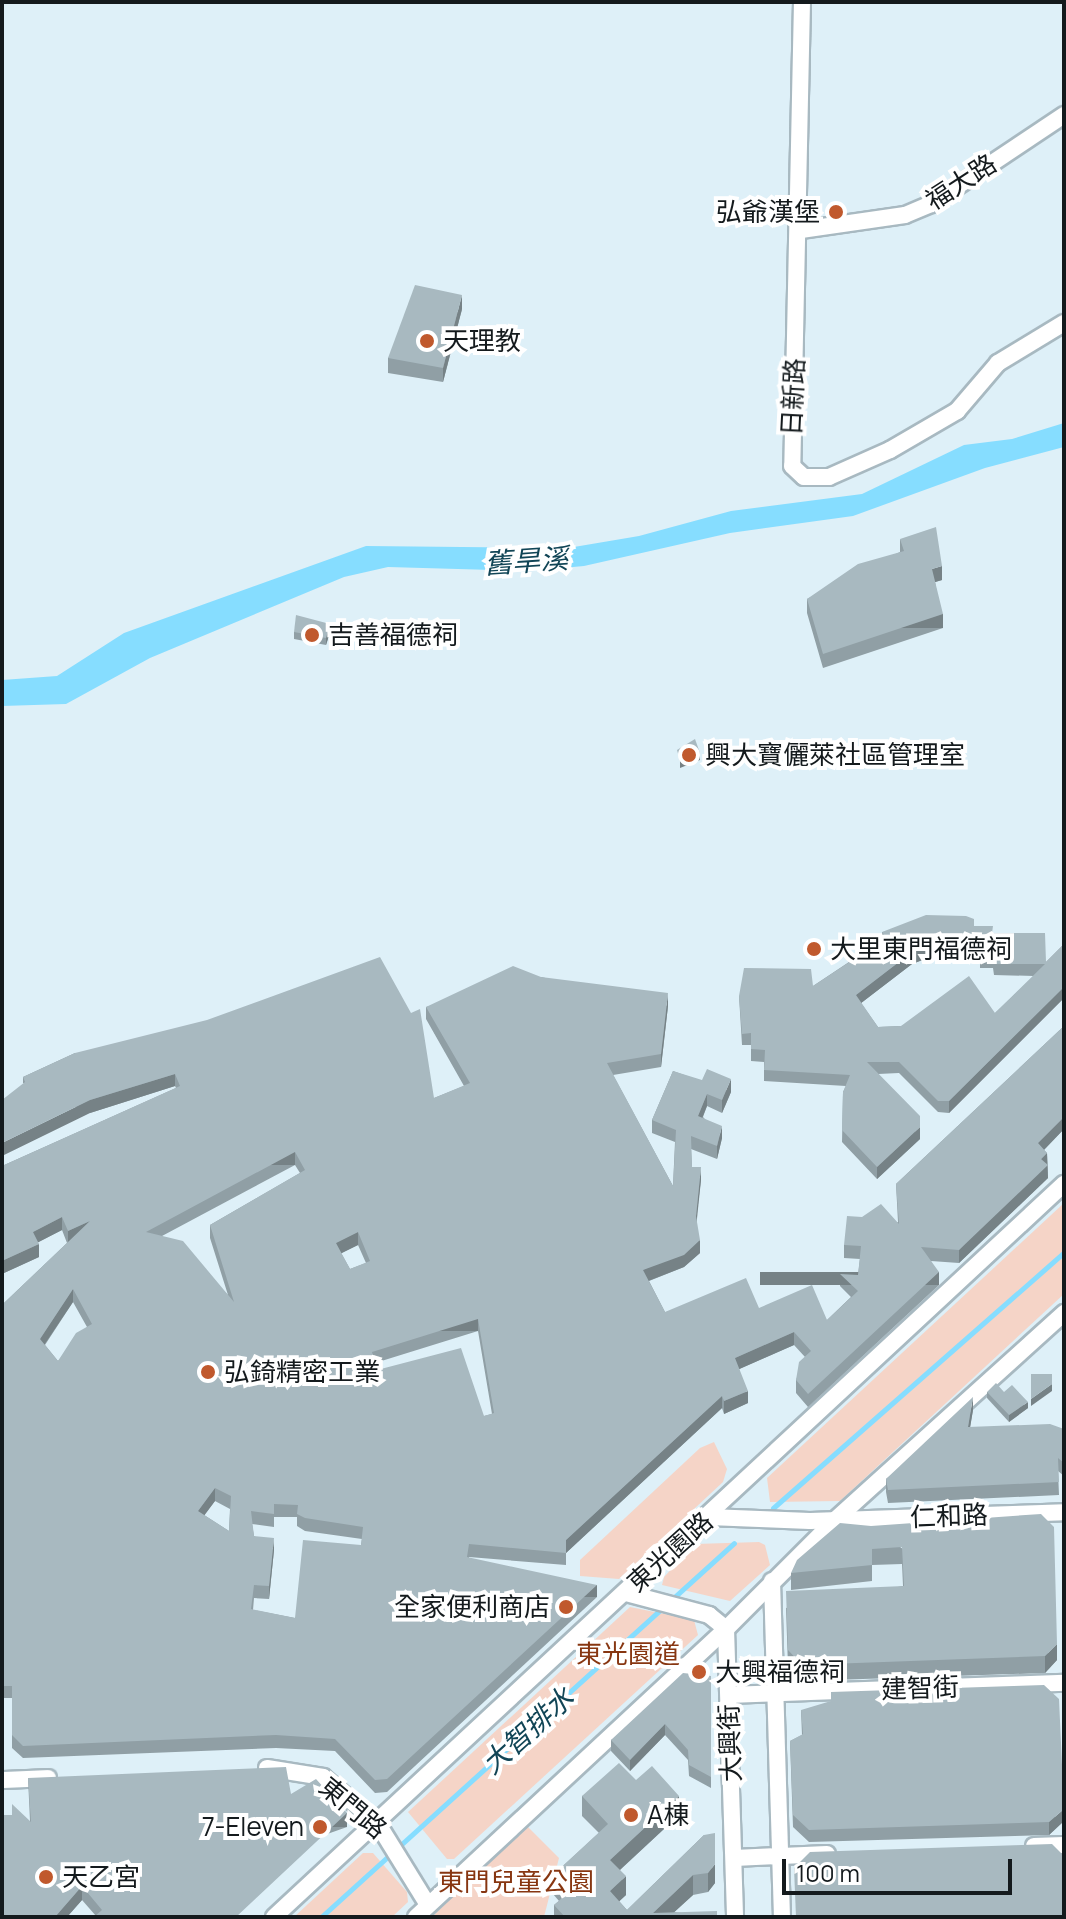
<!DOCTYPE html>
<meta charset="utf-8">
<style>
body{margin:0}
#map{position:relative;width:1066px;height:1919px;overflow:hidden;background:#def0f8;font-family:Manrope,"Noto Sans TC",sans-serif}
div>[style]{position:absolute}
.green>*{inset:0;background:#f5d4c7}
.water>*{inset:0;background:#86ddff}
.stream>*{height:5px;margin:-2.5px;padding:0 2.5px;transform-origin:2.5px;border-radius:2.5px;background:#86ddff}
.roads{filter:drop-shadow(2px 0 #a8b9c1) drop-shadow(-2px 0 #a8b9c1) drop-shadow(0 2px #a8b9c1) drop-shadow(0 -2px #a8b9c1)}
.minor>*{height:16px;margin:-8px;padding:0 8px;transform-origin:8px;border-radius:8px;background:#fff}
.wall>*{inset:0;background:#909fa5}
.shaded-wall>*{inset:0;background:#768286;transform-origin:0 0}
.building>*{inset:0;background:#a8b9c0}
.dots>*{width:22px;height:22px;translate:-50% -50%;box-sizing:border-box;border:4px solid #fff;border-radius:50%}
span{translate:-50% -50%;white-space:nowrap;text-align:center;line-height:1.15;-webkit-text-stroke:8px #fff;paint-order:stroke}
.street-label{font-size:26px;color:#141a1d}
.poi-label{font-size:26px;color:#141a1d}
.right{translate:-100% -50%;text-align:right}
.left{translate:0 -50%;text-align:left}
.park-label{font-size:26px;color:#873611}
.water-label{font-size:28px;color:#114556;font-style:italic}
.frame{position:absolute;inset:0;border:4px solid #141a1d;pointer-events:none}
.scale{position:absolute;left:782px;top:1859px;width:230px;height:36px;box-sizing:border-box;border:4px solid #141a1d;border-top:0;padding-left:10px;font-size:24px;line-height:28px;white-space:nowrap;color:#141a1d;-webkit-text-stroke:6px #fff;paint-order:stroke}
</style>
<div id="map">
<div class="green">
<i style="clip-path:polygon(1064px 1203px,1064px 1294px,840px 1501px,770px 1502px,767px 1478px)"></i>
<i style="clip-path:polygon(714px 1442px,727px 1469px,723px 1482px,619px 1579px,580px 1576px,580px 1560px,700px 1448px)"></i>
<i style="clip-path:polygon(759px 1542px,765px 1545px,770px 1565px,730px 1601px,662px 1585px,664px 1577px,695px 1544px)"></i>
<i style="clip-path:polygon(630px 1607px,694px 1620px,698px 1635px,454px 1859px,447px 1859px,408px 1812px)"></i>
<i style="clip-path:polygon(526px 1825px,559px 1858px,544px 1917px,432px 1917px)"></i>
<i style="clip-path:polygon(363px 1853px,373px 1853px,407px 1892px,408px 1902px,392px 1917px,294px 1917px)"></i>
</div>
<div class="water">
<i style="clip-path:polygon(1064px 423px,1064px 447px,985px 468px,853px 516px,730px 533px,584px 566px,529px 571px,388px 567px,344px 577px,150px 658px,66px 704px,2px 706px,2px 680px,57px 676px,124px 633px,366px 546px,568px 548px,639px 536px,731px 511px,862px 494px,964px 445px,1012px 439px)"></i>
</div>
<div class="stream">
<i style="left:773px;top:1508px;width:388px;rotate:-41.3deg"></i>
<i style="left:321px;top:1917px;width:557px;rotate:-42.16deg"></i>
</div>
<div class="roads">
<div class="minor">
<i style="left:802px;top:2px;width:464px;rotate:91.2deg"></i>
<i style="left:792px;top:466px;width:16px;rotate:43deg"></i>
<i style="left:804px;top:477px;width:25px"></i>
<i style="left:829px;top:477px;width:67px;rotate:-23.9deg"></i>
<i style="left:890px;top:450px;width:78px;rotate:-30.2deg"></i>
<i style="left:957px;top:411px;width:63px;rotate:-49.5deg"></i>
<i style="left:998px;top:363px;width:77px;rotate:-31.2deg"></i>
<i style="left:801px;top:230px;width:105px;rotate:-8.2deg"></i>
<i style="left:905px;top:215px;width:28px;rotate:-23deg"></i>
<i style="left:931px;top:204px;width:160px;rotate:-33.8deg"></i>
<i style="left:709px;top:1517px;width:101px;rotate:2.3deg"></i>
<i style="left:810px;top:1521px;width:254px;rotate:-2deg"></i>
<i style="left:772px;top:1581px;width:336px;rotate:88.3deg"></i>
<i style="left:626px;top:1593px;width:86px;rotate:14.8deg"></i>
<i style="left:709px;top:1615px;width:22px;rotate:39deg"></i>
<i style="left:726px;top:1629px;width:288px;rotate:88.2deg"></i>
<i style="left:729px;top:1695px;width:335px;rotate:-2.1deg"></i>
<i style="left:267px;top:1768px;width:57px;rotate:9.1deg"></i>
<i style="left:323px;top:1777px;width:72px;rotate:40.5deg"></i>
<i style="left:378px;top:1824px;width:95px;rotate:58.3deg"></i>
<i style="left:2px;top:1780px;width:46px;rotate:-2.5deg"></i>
<i style="left:1034px;top:1846px;width:30px;rotate:-2deg"></i>
<i style="left:734px;top:1858px;width:93px;rotate:-2.5deg"></i>
<i style="left:274px;top:1917px;width:1078px;rotate:-42.86deg"></i>
<i style="left:416px;top:1917px;width:423px;rotate:-42.9deg"></i>
<i style="left:726px;top:1629px;width:154px;rotate:-45deg"></i>
<i style="left:835px;top:1520px;width:309px;rotate:-42.1deg"></i>
</div>
</div>
<div class="wall">
<i style="clip-path:polygon(462px 309px,443px 382px,388px 373px,388px 358px)"></i>
<i style="clip-path:polygon(900px 539px,942px 580px,935px 582px,943px 628px,823px 668px,807px 613px,807px 599px,900px 552px)"></i>
<i style="clip-path:polygon(294px 632px,330px 632px,326px 645px,294px 639px)"></i>
<i style="clip-path:polygon(evenodd,974px 926px,992px 933px,1046px 962px,1064px 944px,1064px 998px,949px 1113px,938px 1112px,899px 1073px,878px 1074px,920px 1139px,877px 1179px,842px 1142px,843px 1092px,846px 1086px,764px 1081px,764px 1062px,751px 1061px,751px 1045px,742px 1045px,739px 996px,813px 986px,882px 940px,882px 932px,974px 926px,946px 951px,946px 958px,980px 958px,980px 968px,993px 968px,994px 975px,1034px 976px,995px 1013px,901px 1026px,878px 1027px,861px 1003px,912px 964px,946px 951px)"></i>
<i style="clip-path:polygon(evenodd,541px 977px,668px 1006px,661px 1067px,613px 1075px,673px 1186px,675px 1142px,652px 1133px,652px 1120px,673px 1071px,731px 1092px,722px 1113px,707px 1106px,703px 1117px,722px 1138px,717px 1159px,691px 1149px,692px 1167px,701px 1180px,696px 1220px,700px 1253px,684px 1267px,649px 1281px,665px 1312px,759px 1308px,827px 1320px,851px 1297px,840px 1286px,840px 1274px,858px 1275px,860px 1259px,844px 1258px,844px 1245px,898px 1222px,896px 1184px,1064px 1026px,1064px 1129px,1044px 1150px,1047px 1153px,1048px 1178px,959px 1263px,931px 1261px,939px 1285px,808px 1407px,796px 1393px,796px 1380px,805px 1357px,794px 1345px,739px 1369px,748px 1403px,724px 1414px,722px 1408px,566px 1553px,566px 1565px,469px 1557px,469px 1558px,597px 1597px,387px 1792px,375px 1793px,335px 1751px,276px 1748px,23px 1758px,12px 1748px,12px 1698px,2px 1698px,2px 1166px,176px 1088px,175px 1086px,90px 1113px,23px 1083px,23px 1077px,75px 1053px,434px 1098px,464px 1086px,426px 1019px,426px 1007px,541px 977px,295px 1165px,300px 1173px,210px 1225px,210px 1238px,228px 1295px,162px 1236px,295px 1165px,541px 977px,62px 1230px,67px 1243px,4px 1303px,4px 1273px,39px 1257px,38px 1242px,62px 1230px,541px 977px,358px 1245px,366px 1263px,350px 1269px,341px 1253px,358px 1245px,541px 977px,73px 1302px,87px 1327px,58px 1361px,45px 1345px,73px 1302px,541px 977px,478px 1331px,492px 1414px,484px 1416px,377px 1370px,375px 1363px,478px 1331px,541px 977px,215px 1501px,230px 1509px,229px 1531px,204px 1515px,215px 1501px,541px 977px,274px 1517px,297px 1517px,297px 1526px,305px 1531px,362px 1539px,361px 1545px,295px 1618px,253px 1610px,254px 1598px,269px 1599px,274px 1550px,254px 1536px,252px 1524px,274px 1527px,274px 1517px)"></i>
<i style="clip-path:polygon(987px 1392px,1004px 1392px,1028px 1408px,1009px 1422px,987px 1398px)"></i>
<i style="clip-path:polygon(973px 1410px,970px 1427px,1064px 1429px,1064px 1476px,1058px 1471px,1059px 1495px,888px 1503px,886px 1492px,886px 1479px)"></i>
<i style="clip-path:polygon(871px 1526px,1057px 1660px,1045px 1673px,802px 1681px,788px 1667px,786px 1608px,903px 1586px,902px 1564px,872px 1565px,872px 1581px,791px 1590px,791px 1573px)"></i>
<i style="clip-path:polygon(711px 1676px,711px 1788px,689px 1776px,688px 1760px,665px 1735px,630px 1771px,611px 1751px,611px 1740px)"></i>
<i style="clip-path:polygon(801px 1710px,1064px 1821px,1049px 1835px,809px 1842px,793px 1827px,790px 1741px,802px 1735px)"></i>
<i style="clip-path:polygon(28px 1778px,291px 1794px,347px 1827px,96px 1916px,82px 1900px,67px 1917px,2px 1917px,30px 1821px)"></i>
<i style="clip-path:polygon(636px 1780px,679px 1815px,620px 1870px,626px 1895px,619px 1901px,627px 1910px,704px 1835px,715px 1883px,708px 1892px,693px 1895px,674px 1912px,717px 1917px,554px 1917px,554px 1905px,559px 1901px,553px 1894px,553px 1875px,599px 1833px,582px 1816px,582px 1796px)"></i>
</div>
<div class="shaded-wall">
<i style="clip-path:polygon(462px 295px,462px 309px,443px 382px,443px 368px)"></i>
<i style="clip-path:polygon(942px 566px,942px 580px,932px 583px,932px 569px)"></i>
<i style="left:943px;top:614px;width:14px;height:126px;rotate:90deg"></i>
<i style="clip-path:polygon(330px 624px,330px 632px,326px 645px,326px 638px)"></i>
<i style="clip-path:polygon(700px 753px,700px 760px,680px 768px,680px 761px)"></i>
<i style="clip-path:polygon(946px 940px,946px 951px,912px 964px,856px 1007px,856px 995px,912px 952px)"></i>
<i style="clip-path:polygon(1064px 987px,1064px 998px,949px 1113px,949px 1101px)"></i>
<i style="clip-path:polygon(668px 993px,668px 1006px,661px 1067px,661px 1054px)"></i>
<i style="clip-path:polygon(175px 1074px,175px 1086px,90px 1113px,2px 1156px,2px 1143px,90px 1100px)"></i>
<i style="clip-path:polygon(731px 1079px,731px 1092px,722px 1113px,722px 1100px)"></i>
<i style="clip-path:polygon(707px 1094px,707px 1106px,698px 1128px,698px 1116px)"></i>
<i style="clip-path:polygon(1064px 1117px,1064px 1129px,1038px 1156px,1038px 1143px)"></i>
<i style="clip-path:polygon(722px 1126px,722px 1138px,717px 1159px,717px 1146px)"></i>
<i style="clip-path:polygon(920px 1127px,920px 1139px,877px 1179px,877px 1167px)"></i>
<i style="left:295px;top:1152px;width:13px;height:169px;rotate:90deg"></i>
<i style="clip-path:polygon(1047px 1153px,1048px 1178px,959px 1263px,959px 1250px)"></i>
<i style="clip-path:polygon(701px 1167px,701px 1180px,696px 1228px,696px 1216px)"></i>
<i style="clip-path:polygon(62px 1217px,62px 1230px,33px 1245px,33px 1232px)"></i>
<i style="clip-path:polygon(90px 1221px,68px 1244px,68px 1231px)"></i>
<i style="clip-path:polygon(358px 1232px,358px 1245px,336px 1256px,336px 1243px)"></i>
<i style="clip-path:polygon(700px 1240px,700px 1253px,684px 1267px,643px 1283px,643px 1270px)"></i>
<i style="clip-path:polygon(39px 1244px,39px 1257px,4px 1273px,4px 1260px)"></i>
<i style="left:939px;top:1272px;width:13px;height:179px;rotate:90deg"></i>
<i style="clip-path:polygon(73px 1289px,73px 1302px,40px 1351px,40px 1339px)"></i>
<i style="left:478px;top:1319px;width:12px;height:111px;rotate:90deg"></i>
<i style="clip-path:polygon(794px 1332px,794px 1345px,735px 1371px,735px 1358px)"></i>
<i style="clip-path:polygon(1052px 1384px,1052px 1391px,1031px 1406px,1031px 1399px)"></i>
<i style="clip-path:polygon(748px 1391px,748px 1403px,724px 1414px,724px 1401px)"></i>
<i style="clip-path:polygon(722px 1396px,722px 1408px,566px 1553px,566px 1540px)"></i>
<i style="clip-path:polygon(973px 1397px,973px 1410px,968px 1440px,968px 1427px)"></i>
<i style="clip-path:polygon(1028px 1402px,1028px 1408px,1009px 1422px,1009px 1415px)"></i>
<i style="clip-path:polygon(215px 1488px,215px 1501px,198px 1524px,198px 1511px)"></i>
<i style="clip-path:polygon(274px 1538px,274px 1550px,269px 1599px,269px 1586px)"></i>
<i style="left:597px;top:1585px;width:12px;height:286px;rotate:90deg"></i>
<i style="clip-path:polygon(1057px 1644px,1057px 1660px,1045px 1673px,1045px 1656px)"></i>
<i style="clip-path:polygon(665px 1724px,665px 1735px,630px 1771px,630px 1760px)"></i>
<i style="clip-path:polygon(679px 1796px,679px 1815px,610px 1879px,610px 1860px)"></i>
<i style="clip-path:polygon(1064px 1809px,1064px 1821px,1049px 1835px,1049px 1822px)"></i>
<i style="left:347px;top:1813px;width:14px;height:152px;rotate:90deg"></i>
<i style="clip-path:polygon(715px 1864px,715px 1883px,708px 1892px,708px 1873px)"></i>
<i style="clip-path:polygon(693px 1875px,693px 1895px,669px 1917px,653px 1913px)"></i>
<i style="clip-path:polygon(626px 1876px,626px 1895px,610px 1910px,610px 1891px)"></i>
<i style="clip-path:polygon(82px 1886px,82px 1900px,67px 1917px,55px 1917px)"></i>
</div>
<div class="building">
<i style="clip-path:polygon(415px 285px,462px 295px,443px 368px,388px 358px)"></i>
<i style="clip-path:polygon(936px 527px,942px 566px,932px 569px,943px 614px,823px 654px,807px 599px,858px 564px,904px 551px,900px 539px)"></i>
<i style="clip-path:polygon(296px 615px,330px 624px,326px 638px,294px 632px)"></i>
<i style="clip-path:polygon(695px 739px,700px 753px,680px 761px,677px 750px)"></i>
<i style="clip-path:polygon(evenodd,926px 915px,966px 916px,974px 919px,974px 926px,993px 926px,992px 933px,1045px 933px,1046px 962px,1064px 944px,1064px 987px,949px 1101px,938px 1101px,899px 1062px,867px 1062px,920px 1116px,920px 1127px,877px 1167px,842px 1130px,843px 1092px,850px 1075px,764px 1070px,765px 1050px,751px 1049px,751px 1033px,742px 1034px,739px 996px,744px 968px,811px 969px,813px 986px,886px 938px,882px 932px,926px 915px,946px 940px,946px 946px,980px 946px,980px 956px,993px 956px,994px 964px,1045px 964px,995px 1013px,969px 976px,901px 1026px,878px 1027px,856px 995px,912px 952px,946px 940px)"></i>
<i style="clip-path:polygon(evenodd,380px 957px,411px 1013px,420px 1009px,434px 1098px,470px 1083px,426px 1007px,513px 966px,541px 977px,668px 993px,661px 1054px,607px 1063px,673px 1186px,676px 1130px,652px 1120px,673px 1071px,702px 1080px,707px 1069px,731px 1079px,722px 1100px,707px 1094px,698px 1116px,722px 1126px,717px 1146px,691px 1136px,692px 1167px,701px 1167px,696px 1216px,700px 1240px,684px 1255px,643px 1270px,665px 1312px,746px 1278px,759px 1308px,812px 1285px,827px 1320px,858px 1291px,840px 1274px,858px 1275px,861px 1246px,844px 1245px,847px 1216px,862px 1217px,881px 1204px,899px 1224px,896px 1184px,1064px 1026px,1064px 1117px,1038px 1143px,1047px 1153px,1041px 1159px,1048px 1165px,959px 1250px,921px 1247px,939px 1272px,808px 1394px,796px 1380px,799px 1362px,811px 1351px,794px 1332px,735px 1358px,748px 1391px,724px 1401px,722px 1396px,566px 1540px,566px 1553px,469px 1544px,467px 1557px,597px 1585px,387px 1779px,375px 1780px,335px 1739px,276px 1735px,23px 1746px,12px 1735px,12px 1686px,2px 1686px,2px 1166px,180px 1086px,175px 1074px,90px 1100px,2px 1143px,2px 1100px,25px 1082px,23px 1077px,75px 1053px,207px 1020px,380px 957px,295px 1152px,305px 1170px,210px 1225px,234px 1302px,183px 1241px,146px 1232px,295px 1152px,380px 957px,62px 1217px,68px 1231px,90px 1221px,3px 1304px,4px 1260px,39px 1244px,33px 1232px,62px 1217px,380px 957px,358px 1232px,370px 1261px,350px 1269px,336px 1243px,358px 1232px,380px 957px,73px 1289px,92px 1324px,76px 1333px,58px 1361px,40px 1339px,73px 1289px,380px 957px,478px 1319px,494px 1413px,484px 1416px,461px 1348px,377px 1370px,372px 1352px,478px 1319px,380px 957px,215px 1488px,231px 1496px,229px 1531px,198px 1511px,215px 1488px,380px 957px,274px 1504px,298px 1505px,297px 1514px,305px 1518px,363px 1527px,361px 1545px,303px 1540px,295px 1618px,251px 1609px,254px 1585px,269px 1586px,274px 1538px,254px 1536px,251px 1511px,274px 1514px,274px 1504px)"></i>
<i style="clip-path:polygon(1031px 1374px,1052px 1374px,1052px 1384px,1031px 1399px)"></i>
<i style="clip-path:polygon(996px 1383px,1004px 1392px,1012px 1385px,1028px 1402px,1009px 1415px,987px 1392px)"></i>
<i style="clip-path:polygon(973px 1397px,968px 1427px,1050px 1424px,1064px 1429px,1064px 1463px,1058px 1458px,1059px 1482px,888px 1490px,886px 1479px)"></i>
<i style="clip-path:polygon(1041px 1514px,1054px 1527px,1057px 1644px,1045px 1656px,802px 1665px,788px 1650px,786px 1591px,904px 1586px,902px 1547px,872px 1549px,872px 1565px,791px 1573px,797px 1560px,840px 1523px,871px 1526px)"></i>
<i style="clip-path:polygon(683px 1673px,711px 1676px,711px 1777px,689px 1765px,688px 1750px,665px 1724px,630px 1760px,611px 1740px)"></i>
<i style="clip-path:polygon(1044px 1685px,1059px 1699px,1064px 1809px,1049px 1822px,809px 1830px,793px 1815px,790px 1741px,803px 1734px,801px 1710px,831px 1701px,831px 1692px)"></i>
<i style="clip-path:polygon(619px 1763px,636px 1780px,652px 1766px,679px 1796px,610px 1860px,626px 1876px,610px 1891px,627px 1910px,704px 1835px,715px 1833px,715px 1864px,708px 1873px,693px 1875px,653px 1913px,717px 1911px,717px 1917px,565px 1917px,554px 1905px,569px 1892px,553px 1875px,608px 1824px,582px 1796px)"></i>
<i style="clip-path:polygon(286px 1767px,291px 1794px,316px 1779px,347px 1813px,236px 1917px,94px 1917px,102px 1910px,82px 1886px,55px 1917px,2px 1917px,2px 1815px,12px 1815px,12px 1804px,31px 1822px,28px 1778px)"></i>
<i style="clip-path:polygon(1052px 1844px,1064px 1856px,1064px 1917px,796px 1917px,794px 1868px,810px 1852px)"></i>
</div>
<div class="dots">
<i style="left:836px;top:212px;background:#c0592d"></i>
<i style="left:427px;top:341px;background:#c0592d"></i>
<i style="left:312px;top:635px;background:#c0592d"></i>
<i style="left:689px;top:755px;background:#c0592d"></i>
<i style="left:814px;top:949px;background:#c0592d"></i>
<i style="left:208px;top:1372px;background:#c0592d"></i>
<i style="left:566px;top:1607px;background:#c0592d"></i>
<i style="left:699px;top:1672px;background:#c0592d"></i>
<i style="left:631px;top:1815px;background:#c0592d"></i>
<i style="left:320px;top:1827px;background:#c0592d"></i>
<i style="left:46px;top:1877px;background:#c0592d"></i>
</div>
<div class="street-label">
<span style="left:961px;top:182px;rotate:-33deg">福大路</span>
<span style="left:793px;top:397px;rotate:-87deg">日新路</span>
<span style="left:949px;top:1516px;rotate:-2deg">仁和路</span>
<span style="left:670px;top:1552px;rotate:-42deg">東光園路</span>
<span style="left:920px;top:1688px;rotate:-2deg">建智街</span>
<span style="left:730px;top:1743px;rotate:-92deg">大興街</span>
<span style="left:353px;top:1808px;rotate:40deg">東門路</span>
</div>
<div class="poi-label">
<span class="right" style="left:820px;top:212px">弘爺漢堡</span>
<span class="left" style="left:443px;top:341px">天理教</span>
<span class="left" style="left:328px;top:635px">吉善福德祠</span>
<span class="left" style="left:705px;top:755px">興大寶儷萊社區管理室</span>
<span class="left" style="left:830px;top:949px">大里東門福德祠</span>
<span class="left" style="left:224px;top:1372px">弘錡精密工業</span>
<span class="right" style="left:550px;top:1607px">全家便利商店</span>
<span class="left" style="left:715px;top:1672px">大興福德祠</span>
<span class="left" style="left:647px;top:1815px">A棟</span>
<span class="right" style="left:304px;top:1827px">7-Eleven</span>
<span class="left" style="left:62px;top:1877px">天乙宮</span>
</div>
<div class="park-label">
<span style="left:628px;top:1654px">東光園道</span>
<span style="left:516px;top:1882px">東門兒童公園</span>
</div>
<div class="water-label">
<span style="left:526px;top:560px;rotate:-4deg">舊旱溪</span>
<span style="left:527px;top:1730px;rotate:-42deg">大智排水</span>
</div>
<div class="frame"></div>
<div class="scale">100 m</div>
</div>
